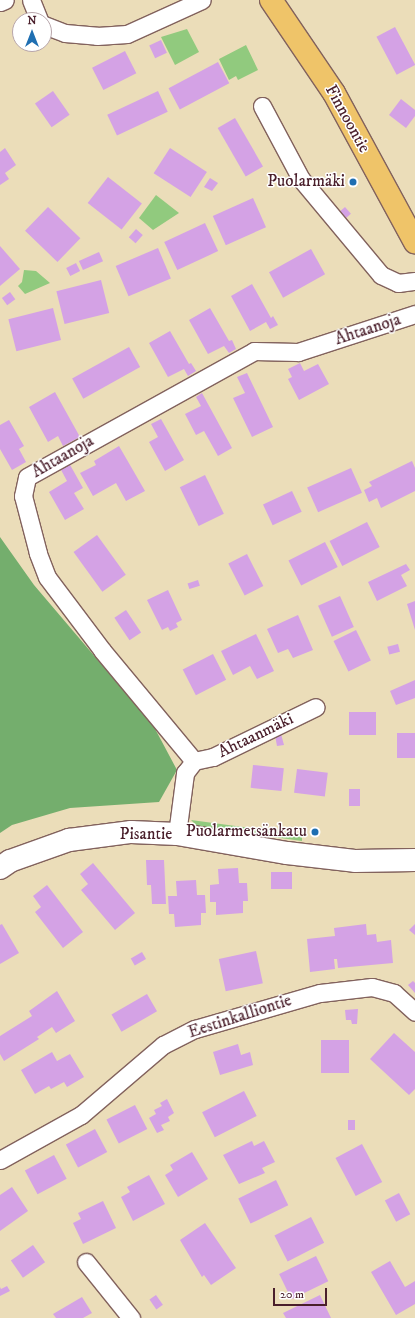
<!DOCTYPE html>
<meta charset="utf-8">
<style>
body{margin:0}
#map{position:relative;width:415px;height:1318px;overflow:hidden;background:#ebddb9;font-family:"IM FELL DW Pica",serif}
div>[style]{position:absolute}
.green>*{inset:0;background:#91ca7e}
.forest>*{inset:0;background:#74ae6d}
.building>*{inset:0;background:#d4a2e5;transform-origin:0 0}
.roads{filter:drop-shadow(1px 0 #82625d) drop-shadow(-1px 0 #82625d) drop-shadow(0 1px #82625d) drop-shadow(0 -1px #82625d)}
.minor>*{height:17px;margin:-8.5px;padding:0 8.5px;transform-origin:8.5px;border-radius:8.5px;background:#fff}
.tertiary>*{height:22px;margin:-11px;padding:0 11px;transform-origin:11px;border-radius:11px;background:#fff}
.primary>*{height:22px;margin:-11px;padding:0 11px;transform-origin:11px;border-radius:11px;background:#efc469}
.dots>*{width:11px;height:11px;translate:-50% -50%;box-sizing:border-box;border:2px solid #fff;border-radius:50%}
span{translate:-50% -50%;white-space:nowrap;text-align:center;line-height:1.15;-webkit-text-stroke:3px #fff;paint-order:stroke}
.street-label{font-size:17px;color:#4a1f2b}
.poi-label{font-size:17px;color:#4a1f2b}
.right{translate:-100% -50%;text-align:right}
.north{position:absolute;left:12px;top:12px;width:40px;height:40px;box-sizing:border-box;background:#fff;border:1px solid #b7a5aa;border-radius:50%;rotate:0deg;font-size:11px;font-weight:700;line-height:16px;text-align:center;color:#4a1f2b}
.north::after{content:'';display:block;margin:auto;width:14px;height:18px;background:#1f6fb2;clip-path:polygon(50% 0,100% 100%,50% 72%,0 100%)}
.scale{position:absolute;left:273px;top:1288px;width:54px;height:18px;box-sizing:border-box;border:2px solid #4a1f2b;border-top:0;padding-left:5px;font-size:12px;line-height:14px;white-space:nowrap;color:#4a1f2b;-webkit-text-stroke:3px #fff;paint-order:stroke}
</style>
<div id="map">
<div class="green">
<i style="clip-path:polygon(187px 29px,199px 52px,175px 65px,161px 37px)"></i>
<i style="clip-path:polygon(246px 45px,258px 70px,238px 80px,236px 76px,229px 80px,219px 59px)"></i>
<i style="clip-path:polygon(156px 195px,179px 213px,153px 230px,139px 218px)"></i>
<i style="clip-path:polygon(24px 270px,36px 271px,50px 283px,25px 294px,18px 286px,22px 282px)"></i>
<i style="clip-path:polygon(191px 820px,302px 835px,302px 841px,197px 826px)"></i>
</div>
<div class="forest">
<i style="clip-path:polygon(0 537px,34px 585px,153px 725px,177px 770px,159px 802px,70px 808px,12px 825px,0 833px)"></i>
</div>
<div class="building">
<i style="left:395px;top:27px;width:43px;height:21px;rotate:62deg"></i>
<i style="left:161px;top:40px;width:14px;height:13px;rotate:65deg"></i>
<i style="left:125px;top:51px;width:25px;height:37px;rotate:63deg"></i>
<i style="left:218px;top:62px;width:24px;height:56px;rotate:62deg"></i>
<i style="left:53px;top:91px;width:29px;height:22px;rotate:55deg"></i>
<i style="left:158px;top:91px;width:23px;height:56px;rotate:65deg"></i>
<i style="clip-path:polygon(401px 99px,415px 110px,415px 116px,406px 128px,389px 115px)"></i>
<i style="left:235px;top:118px;width:56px;height:20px;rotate:60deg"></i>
<i style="clip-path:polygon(5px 148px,16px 165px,5px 173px,9px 179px,0 185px,0 152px)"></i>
<i style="left:170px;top:148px;width:44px;height:30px;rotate:33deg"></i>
<i style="left:108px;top:177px;width:43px;height:33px;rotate:38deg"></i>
<i style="clip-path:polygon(210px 178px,218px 183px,212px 191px,204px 187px)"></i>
<i style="left:253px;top:198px;width:32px;height:44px;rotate:66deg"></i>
<i style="left:48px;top:207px;width:45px;height:33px;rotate:44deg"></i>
<i style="left:345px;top:207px;width:9px;height:10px;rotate:49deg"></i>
<i style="left:205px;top:223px;width:31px;height:45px;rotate:65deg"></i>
<i style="left:136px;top:229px;width:9px;height:11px;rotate:41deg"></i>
<i style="clip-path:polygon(0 246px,20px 269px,0 286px)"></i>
<i style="left:158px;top:248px;width:33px;height:46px;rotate:67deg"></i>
<i style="left:311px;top:249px;width:29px;height:48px;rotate:61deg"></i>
<i style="left:99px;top:252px;width:10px;height:22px;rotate:66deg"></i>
<i style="left:76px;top:263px;width:9px;height:11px;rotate:63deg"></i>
<i style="left:101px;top:280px;width:34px;height:46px;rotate:76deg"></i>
<i style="clip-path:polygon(252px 284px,271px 318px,273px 316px,278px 325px,270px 329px,266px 322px,250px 331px,231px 296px)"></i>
<i style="left:10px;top:292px;width:9px;height:10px;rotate:54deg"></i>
<i style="left:53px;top:308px;width:33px;height:46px;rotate:76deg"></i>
<i style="clip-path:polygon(210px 308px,229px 341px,232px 340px,236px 349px,229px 353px,224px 346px,208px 354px,189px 320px)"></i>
<i style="clip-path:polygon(170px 331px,189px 364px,191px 363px,196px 371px,188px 376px,184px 369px,168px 377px,149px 343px)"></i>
<i style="left:129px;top:347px;width:23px;height:65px;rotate:61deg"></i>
<i style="clip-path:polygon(300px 363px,304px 371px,318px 364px,329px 384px,299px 400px,288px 379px,292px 377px,288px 369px)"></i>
<i style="clip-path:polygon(247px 373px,273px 427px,252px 437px,233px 398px,245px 393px,237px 377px)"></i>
<i style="clip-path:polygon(55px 392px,80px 437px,63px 446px,58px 436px,48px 442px,29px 407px)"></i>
<i style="clip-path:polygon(202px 393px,232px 448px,218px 456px,204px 431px,196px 435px,185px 414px,201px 406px,196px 397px)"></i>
<i style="clip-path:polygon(161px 419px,184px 460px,165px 471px,149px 442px,158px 437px,151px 424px)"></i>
<i style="clip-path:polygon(9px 420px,24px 446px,19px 449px,26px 462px,12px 470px,0 449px,0 425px)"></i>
<i style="clip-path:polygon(119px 446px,145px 491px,126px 501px,116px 483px,93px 496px,80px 473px,96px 465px,94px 461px)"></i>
<i style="clip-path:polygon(412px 461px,415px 468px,415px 491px,381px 508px,377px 498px,369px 502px,364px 490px,372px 486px,369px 482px)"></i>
<i style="clip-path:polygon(69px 463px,83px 488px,74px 493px,84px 509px,65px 520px,49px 492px,67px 481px,60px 468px)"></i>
<i style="left:351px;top:468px;width:27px;height:48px;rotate:66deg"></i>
<i style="left:205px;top:475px;width:43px;height:28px;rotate:64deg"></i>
<i style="left:292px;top:491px;width:23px;height:32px;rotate:65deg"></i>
<i style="left:367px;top:522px;width:28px;height:42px;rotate:63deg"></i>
<i style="left:97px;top:535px;width:49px;height:29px;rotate:54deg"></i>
<i style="left:325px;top:542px;width:28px;height:41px;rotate:63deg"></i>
<i style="left:247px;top:554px;width:36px;height:21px;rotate:63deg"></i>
<i style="clip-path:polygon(406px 564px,410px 570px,401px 575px,407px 586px,377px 601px,368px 582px)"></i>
<i style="left:198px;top:580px;width:6px;height:11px;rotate:72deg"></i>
<i style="clip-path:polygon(168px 590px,182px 620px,176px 623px,178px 627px,170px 631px,168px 627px,162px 630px,147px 600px)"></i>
<i style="left:340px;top:596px;width:34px;height:24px;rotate:66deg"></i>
<i style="clip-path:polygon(415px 601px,415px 630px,407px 604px)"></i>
<i style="left:126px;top:610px;width:27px;height:14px;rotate:56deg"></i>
<i style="clip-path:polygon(298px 615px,313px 650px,293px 658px,288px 649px,278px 653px,267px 629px)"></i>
<i style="left:356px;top:630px;width:34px;height:25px;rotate:64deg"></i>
<i style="clip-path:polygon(256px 634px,274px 671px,257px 679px,250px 666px,233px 675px,221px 651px)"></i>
<i style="left:398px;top:644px;width:8px;height:11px;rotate:76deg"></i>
<i style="left:213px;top:654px;width:29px;height:34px;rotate:63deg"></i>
<i style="clip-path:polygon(415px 680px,415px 698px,396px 705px,390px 691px)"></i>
<i style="left:349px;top:712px;width:27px;height:23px"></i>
<i style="left:397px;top:733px;width:18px;height:25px"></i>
<i style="clip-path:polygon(281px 734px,284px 745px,277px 746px,275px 735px)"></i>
<i style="left:253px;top:765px;width:31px;height:23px;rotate:6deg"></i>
<i style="left:297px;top:769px;width:31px;height:24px;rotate:7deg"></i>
<i style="left:349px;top:789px;width:11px;height:17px"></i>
<i style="clip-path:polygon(146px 860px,164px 860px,166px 904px,152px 904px,151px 885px,147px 885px)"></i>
<i style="clip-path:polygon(93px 863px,135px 913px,115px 930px,81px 890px,88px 884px,80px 874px)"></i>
<i style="clip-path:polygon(238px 868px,239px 883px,247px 883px,248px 901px,243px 901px,243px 913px,216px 915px,216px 902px,210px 902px,210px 885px,219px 884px,218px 869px)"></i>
<i style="left:271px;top:872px;width:21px;height:17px"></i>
<i style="clip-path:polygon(196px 880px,197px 895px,205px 895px,206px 913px,201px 913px,201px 925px,175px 927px,174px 914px,169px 914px,168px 896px,177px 896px,176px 881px)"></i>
<i style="clip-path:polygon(47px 885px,83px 932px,63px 948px,35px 912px,41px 907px,33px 896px)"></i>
<i style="clip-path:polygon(2px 924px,19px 953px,0 964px,0 925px)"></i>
<i style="clip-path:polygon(366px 924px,367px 935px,376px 934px,377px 942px,391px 940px,393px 963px,338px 968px,337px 959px,334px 959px,335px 969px,310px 972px,307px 939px,335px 936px,334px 928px)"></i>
<i style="clip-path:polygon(415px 924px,415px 935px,409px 930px)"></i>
<i style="left:256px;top:951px;width:33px;height:38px;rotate:78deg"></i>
<i style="left:142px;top:952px;width:8px;height:13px;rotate:60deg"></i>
<i style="clip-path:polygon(413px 981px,415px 983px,415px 993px,408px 985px)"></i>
<i style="clip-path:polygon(57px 991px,75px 1021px,56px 1033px,52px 1027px,37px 1037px,39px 1039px,4px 1061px,0 1054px,0 1036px,32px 1016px,29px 1011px)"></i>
<i style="left:147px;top:994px;width:20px;height:41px;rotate:60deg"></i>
<i style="clip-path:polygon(358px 1009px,357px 1024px,352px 1024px,351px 1020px,346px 1020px,345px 1010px)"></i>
<i style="clip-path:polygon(394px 1033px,415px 1052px,415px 1089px,409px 1095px,370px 1059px)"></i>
<i style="left:349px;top:1040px;width:33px;height:28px;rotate:90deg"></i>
<i style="clip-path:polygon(238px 1044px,241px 1055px,250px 1052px,253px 1065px,220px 1075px,213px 1052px)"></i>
<i style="clip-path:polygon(52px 1052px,57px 1061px,70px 1054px,84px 1077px,67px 1087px,64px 1082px,51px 1089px,49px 1086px,35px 1094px,21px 1070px)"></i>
<i style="left:244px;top:1091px;width:28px;height:47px;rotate:63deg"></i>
<i style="clip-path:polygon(167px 1099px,174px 1113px,168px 1117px,170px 1121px,161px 1125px,164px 1130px,157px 1133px,149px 1118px,156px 1114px,154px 1110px,162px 1106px,160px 1103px)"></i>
<i style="left:135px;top:1105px;width:27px;height:32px;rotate:63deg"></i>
<i style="left:348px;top:1120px;width:7px;height:10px"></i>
<i style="left:95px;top:1129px;width:26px;height:33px;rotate:62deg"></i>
<i style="clip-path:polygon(252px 1141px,254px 1146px,264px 1141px,275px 1162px,262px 1168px,265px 1173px,239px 1184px,223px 1155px)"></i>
<i style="left:362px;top:1144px;width:43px;height:30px;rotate:62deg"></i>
<i style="clip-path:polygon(192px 1152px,208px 1179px,178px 1197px,165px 1175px,173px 1170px,170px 1165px)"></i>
<i style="left:54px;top:1155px;width:27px;height:33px;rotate:62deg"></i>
<i style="clip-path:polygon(149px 1175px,165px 1204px,133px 1221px,121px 1197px,130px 1192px,127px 1187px)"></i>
<i style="left:276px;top:1180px;width:28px;height:42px;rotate:64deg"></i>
<i style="clip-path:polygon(12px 1187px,28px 1211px,0 1231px,0 1195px)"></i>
<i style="left:399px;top:1193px;width:24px;height:16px;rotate:62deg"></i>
<i style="clip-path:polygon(103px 1201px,116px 1228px,83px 1244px,73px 1223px,81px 1219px,78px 1213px)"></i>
<i style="left:311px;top:1217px;width:29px;height:41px;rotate:63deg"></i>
<i style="clip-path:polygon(205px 1223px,236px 1268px,211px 1285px,204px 1275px,202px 1277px,180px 1240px)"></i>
<i style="left:33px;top:1245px;width:21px;height:27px;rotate:55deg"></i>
<i style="left:316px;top:1256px;width:28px;height:41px;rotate:64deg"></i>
<i style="clip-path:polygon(390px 1261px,405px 1287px,415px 1281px,415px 1304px,396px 1315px,371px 1272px)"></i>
<i style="clip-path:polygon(7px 1286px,10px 1291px,0 1296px,0 1287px,1px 1289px)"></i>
<i style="left:156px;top:1295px;width:12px;height:8px;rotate:55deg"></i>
<i style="clip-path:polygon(320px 1295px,331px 1318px,286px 1318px,283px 1313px)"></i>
<i style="clip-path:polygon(82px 1297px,92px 1313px,83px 1318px,56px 1318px,53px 1314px)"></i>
</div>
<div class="roads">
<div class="minor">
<i style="left:31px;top:0;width:22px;rotate:68deg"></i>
<i style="left:0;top:2px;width:5px;rotate:-22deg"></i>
<i style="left:44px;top:25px;width:22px;rotate:21deg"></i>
<i style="left:65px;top:33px;width:32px;rotate:5deg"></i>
<i style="left:97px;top:36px;width:30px;rotate:-4deg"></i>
<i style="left:127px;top:34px;width:82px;rotate:-24.4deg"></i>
<i style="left:262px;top:106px;width:83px;rotate:61.9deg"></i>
<i style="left:301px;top:179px;width:125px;rotate:50.2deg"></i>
<i style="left:381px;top:275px;width:19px;rotate:25deg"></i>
<i style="left:398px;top:283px;width:17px;rotate:-7deg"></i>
<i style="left:194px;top:761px;width:19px;rotate:-12deg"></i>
<i style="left:213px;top:757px;width:114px;rotate:-25.9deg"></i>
<i style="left:177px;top:834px;width:62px;rotate:-82.5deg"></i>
<i style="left:185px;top:773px;width:15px;rotate:-53deg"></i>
<i style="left:194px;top:761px;width:144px;rotate:-129.7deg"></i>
<i style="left:102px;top:650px;width:91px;rotate:-127deg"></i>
<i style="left:47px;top:577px;width:26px;rotate:-111deg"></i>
<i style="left:38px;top:553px;width:59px;rotate:-104.7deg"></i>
<i style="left:23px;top:496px;width:19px;rotate:-78deg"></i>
<i style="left:27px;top:477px;width:260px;rotate:-29deg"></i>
<i style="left:254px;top:351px;width:44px;rotate:1.3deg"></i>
<i style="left:298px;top:352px;width:123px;rotate:-18deg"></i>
<i style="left:0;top:1160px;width:93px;rotate:-29.1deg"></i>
<i style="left:81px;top:1115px;width:108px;rotate:-40.5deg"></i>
<i style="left:163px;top:1045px;width:36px;rotate:-27deg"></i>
<i style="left:195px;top:1029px;width:130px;rotate:-16.1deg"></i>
<i style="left:320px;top:993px;width:52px;rotate:-6.6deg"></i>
<i style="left:372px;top:987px;width:23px;rotate:15deg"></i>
<i style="left:394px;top:993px;width:28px;rotate:42deg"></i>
<i style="left:86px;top:1262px;width:72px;rotate:51.2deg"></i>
</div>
<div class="tertiary">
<i style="left:0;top:868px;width:12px;rotate:-35deg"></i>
<i style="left:10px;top:861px;width:63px;rotate:-19.6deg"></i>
<i style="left:69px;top:840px;width:63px;rotate:-7.4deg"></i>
<i style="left:131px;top:832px;width:46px;rotate:2.5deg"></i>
<i style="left:177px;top:834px;width:112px;rotate:9.8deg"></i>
<i style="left:287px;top:853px;width:68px;rotate:6.7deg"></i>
<i style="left:355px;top:861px;width:60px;rotate:-1deg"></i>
</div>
<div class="primary">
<i style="left:271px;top:0;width:112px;rotate:55.9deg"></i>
<i style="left:334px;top:93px;width:170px;rotate:61.5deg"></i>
</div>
</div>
<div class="dots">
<i style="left:353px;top:182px;background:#1f6fb2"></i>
<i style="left:315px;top:832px;background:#1f6fb2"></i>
</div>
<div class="street-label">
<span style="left:347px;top:119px;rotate:61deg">Finnoontie</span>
<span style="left:368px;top:330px;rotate:-18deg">Ahtaanoja</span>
<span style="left:63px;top:457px;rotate:-30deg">Ahtaanoja</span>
<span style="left:256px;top:736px;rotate:-26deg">Ahtaanmäki</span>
<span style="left:146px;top:835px">Pisantie</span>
<span style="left:240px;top:1017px;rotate:-18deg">Eestinkalliontie</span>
</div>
<div class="poi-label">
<span class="right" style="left:345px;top:182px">Puolarmäki</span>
<span class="right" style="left:307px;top:832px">Puolarmetsänkatu</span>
</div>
<div class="north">N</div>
<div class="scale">20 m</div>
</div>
